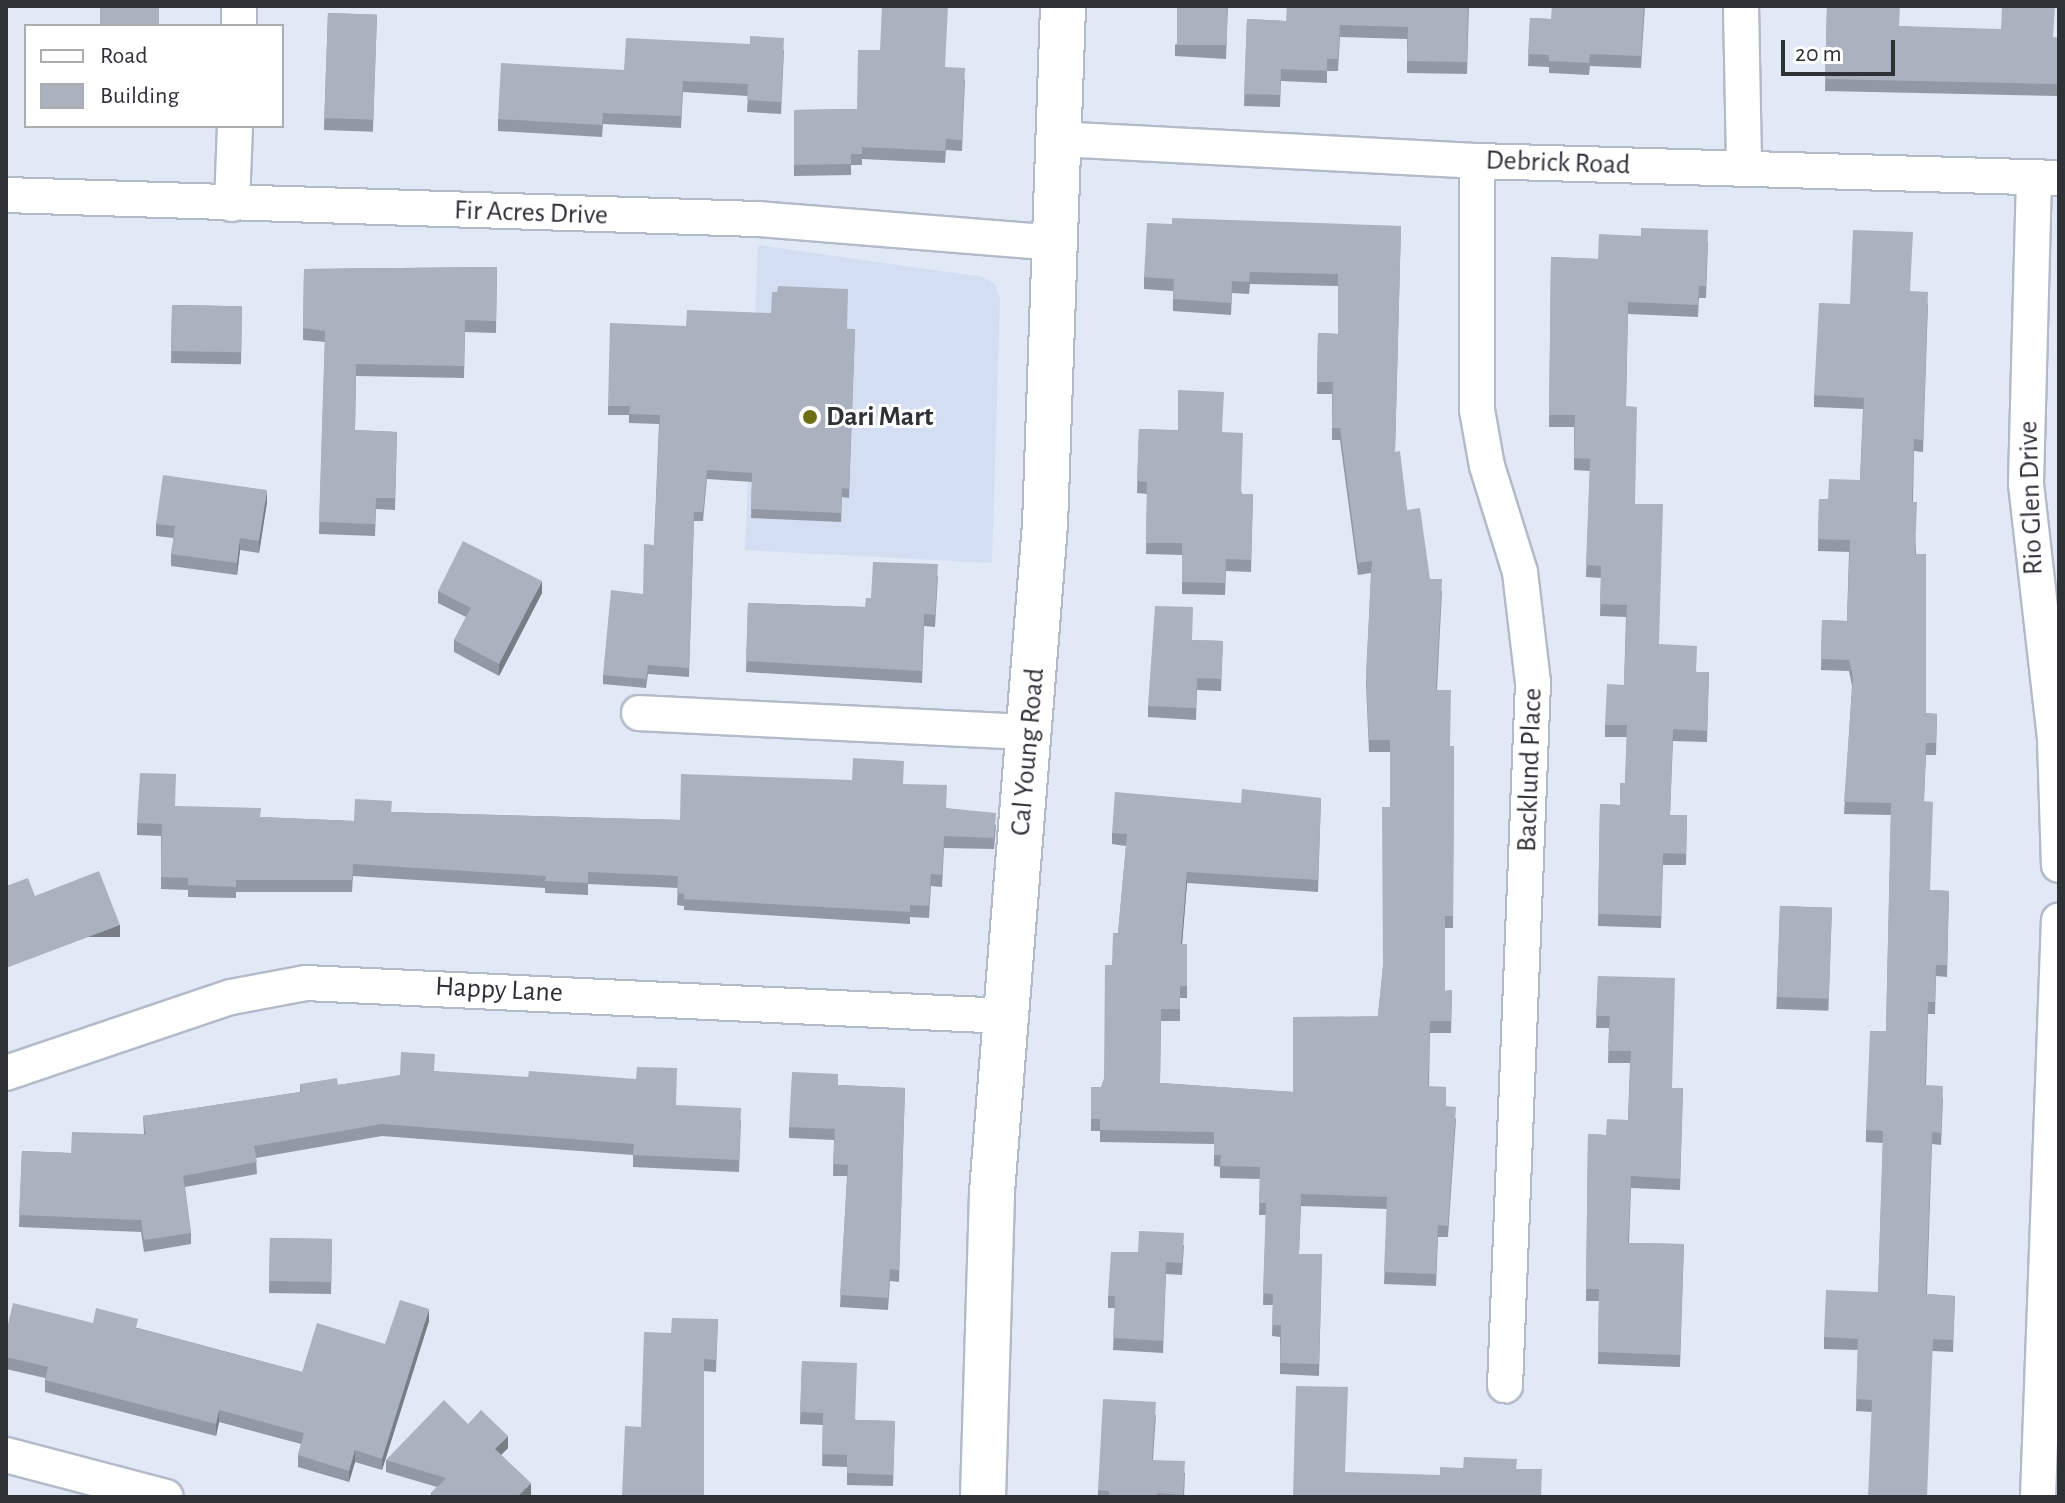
<!DOCTYPE html>
<style>
body{margin:0}
#map{position:relative;width:2065px;height:1503px;overflow:hidden;background:#e1e9f7;font-family:"Alegreya Sans",sans-serif}
div>[style]{position:absolute}
.built>*{inset:0;background:#d3def2}
.roads{filter:drop-shadow(2px 0 #b3bac8) drop-shadow(-2px 0 #b3bac8) drop-shadow(0 2px #b3bac8) drop-shadow(0 -2px #b3bac8)}
.minor>*{height:34px;margin:-17px;padding:0 17px;transform-origin:17px;border-radius:17px;background:#fff}
.secondary>*{height:44px;margin:-22px;padding:0 22px;transform-origin:22px;border-radius:22px;background:#fff}
.wall>*{inset:0;background:#9399a4;transform-origin:0 0}
.shaded-wall>*{inset:0;background:#787d86;transform-origin:0 0}
.building>*{inset:0;background:#abb2bf;transform-origin:0 0}
.dots>*{width:22px;height:22px;translate:-50% -50%;box-sizing:border-box;border:4px solid #fff;border-radius:50%}
span{translate:-50% -50%;white-space:nowrap;text-align:center;line-height:1.15;-webkit-text-stroke:6px #fff;paint-order:stroke}
.street-label{font-size:28px;color:#2e3136}
.poi-label{font-size:28px;color:#2e3136;font-weight:700}
.left{translate:0 -50%;text-align:left}
.frame{position:absolute;inset:0;border:8px solid #2e3136;pointer-events:none}
.legend{position:absolute;left:24px;top:24px;width:260px;height:104px;box-sizing:border-box;background:#fff;border:2px solid #abadaf;margin:0;padding:10px 14px;list-style:none;font-size:24px;color:#2e3136}
.legend li{display:flex;align-items:center;gap:16px;height:40px}
.legend b{width:40px;border:2px solid #abadaf}
.scale{position:absolute;left:1781px;top:40px;width:114px;height:36px;box-sizing:border-box;border:4px solid #2e3136;border-top:0;padding-left:10px;font-size:24px;line-height:28px;white-space:nowrap;color:#2e3136;-webkit-text-stroke:6px #fff;paint-order:stroke}
</style>
<div id="map">
<div class="built">
<i style="clip-path:polygon(758px 245px,983px 277px,995px 284px,1000px 298px,992px 563px,745px 550px)"></i>
</div>
<div class="roads">
<div class="minor">
<i style="left:1741px;top:6px;width:163px;rotate:88.9deg"></i>
<i style="left:239px;top:26px;width:20px;rotate:-90deg"></i>
<i style="left:1058px;top:139px;width:420px;rotate:3deg"></i>
<i style="left:1477px;top:161px;width:582px;rotate:1.67deg"></i>
<i style="left:1477px;top:161px;width:249px;rotate:90deg"></i>
<i style="left:1477px;top:410px;width:57px;rotate:79.9deg"></i>
<i style="left:1487px;top:466px;width:111px;rotate:72.7deg"></i>
<i style="left:1520px;top:572px;width:112px;rotate:83.3deg"></i>
<i style="left:1533px;top:683px;width:703px;rotate:92.28deg"></i>
<i style="left:2034px;top:177px;width:307px;rotate:91.5deg"></i>
<i style="left:2026px;top:484px;width:258px;rotate:83.5deg"></i>
<i style="left:2055px;top:740px;width:125px;rotate:88.2deg"></i>
<i style="left:6px;top:195px;width:752px;rotate:1.83deg"></i>
<i style="left:758px;top:219px;width:298px;rotate:4.6deg"></i>
<i style="left:232px;top:204px;width:78px;rotate:-87.8deg"></i>
<i style="left:639px;top:713px;width:391px;rotate:2.8deg"></i>
<i style="left:6px;top:1073px;width:237px;rotate:-18.7deg"></i>
<i style="left:231px;top:997px;width:76px;rotate:-10.6deg"></i>
<i style="left:306px;top:983px;width:701px;rotate:2.7deg"></i>
<i style="left:6px;top:1455px;width:165px;rotate:14.7deg"></i>
<i style="left:2038px;top:1497px;width:577px;rotate:-87.92deg"></i>
</div>
<div class="secondary">
<i style="left:983px;top:1497px;width:305px;rotate:-88.3deg"></i>
<i style="left:992px;top:1192px;width:669px;rotate:-85.46deg"></i>
<i style="left:1045px;top:525px;width:519px;rotate:-88.01deg"></i>
</div>
</div>
<div class="wall">
<i style="clip-path:polygon(1228px 6px,1226px 59px,1175px 56px,1175px 45px)"></i>
<i style="clip-path:polygon(1469px 6px,1467px 74px,1407px 73px,1407px 39px,1340px 37px,1338px 71px,1327px 71px,1327px 83px,1281px 81px,1280px 107px,1244px 106px,1247px 19px,1286px 21px)"></i>
<i style="clip-path:polygon(1645px 6px,1641px 68px,1590px 66px,1589px 75px,1549px 73px,1549px 67px,1528px 66px,1530px 18px,1551px 19px)"></i>
<i style="clip-path:polygon(1827px 6px,1900px 26px,2059px 38px,2059px 96px,1825px 91px)"></i>
<i style="left:328px;top:13px;width:49px;height:117px;rotate:2deg"></i>
<i style="clip-path:polygon(784px 50px,781px 114px,747px 112px,748px 96px,683px 92px,681px 128px,603px 124px,602px 137px,498px 131px,498px 119px,624px 70px)"></i>
<i style="clip-path:polygon(880px 50px,946px 68px,965px 80px,962px 151px,946px 150px,945px 163px,862px 159px,862px 165px,851px 165px,851px 175px,794px 176px,794px 110px,857px 109px)"></i>
<i style="clip-path:polygon(1172px 224px,1401px 226px,1395px 452px,1407px 510px,1430px 579px,1442px 591px,1437px 690px,1450px 746px,1454px 746px,1453px 928px,1445px 928px,1445px 991px,1452px 990px,1451px 1033px,1430px 1033px,1429px 1086px,1456px 1119px,1448px 1237px,1438px 1237px,1436px 1286px,1384px 1284px,1387px 1209px,1301px 1206px,1299px 1254px,1322px 1254px,1319px 1376px,1280px 1374px,1280px 1337px,1272px 1336px,1273px 1305px,1263px 1305px,1266px 1215px,1259px 1215px,1260px 1179px,1220px 1178px,1220px 1167px,1214px 1166px,1214px 1144px,1100px 1142px,1100px 1131px,1091px 1131px,1091px 1087px,1101px 1087px,1104px 1079px,1112px 965px,1118px 933px,1126px 846px,1112px 844px,1112px 833px,1241px 803px,1321px 798px,1318px 892px,1187px 883px,1182px 944px,1187px 944px,1187px 998px,1180px 998px,1180px 1021px,1161px 1021px,1160px 1083px,1293px 1092px,1378px 1016px,1383px 966px,1390px 807px,1390px 752px,1369px 752px,1366px 684px,1371px 573px,1358px 575px,1340px 440px,1332px 440px,1332px 394px,1317px 394px,1318px 333px,1338px 334px,1338px 286px,1250px 284px,1249px 294px,1232px 293px,1231px 315px,1173px 311px,1173px 291px,1144px 289px,1144px 277px)"></i>
<i style="clip-path:polygon(1708px 242px,1706px 298px,1699px 298px,1698px 317px,1628px 314px,1626px 406px,1635px 504px,1659px 644px,1697px 672px,1709px 672px,1707px 742px,1673px 741px,1670px 815px,1687px 815px,1686px 865px,1663px 865px,1661px 928px,1598px 926px,1600px 804px,1620px 805px,1625px 783px,1627px 737px,1605px 737px,1605px 725px,1624px 685px,1626px 617px,1600px 616px,1601px 578px,1586px 577px,1590px 471px,1574px 470px,1574px 427px,1549px 427px,1551px 257px,1598px 259px)"></i>
<i style="clip-path:polygon(497px 267px,496px 333px,465px 332px,464px 378px,356px 376px,355px 430px,397px 432px,395px 510px,376px 509px,375px 536px,319px 534px,325px 342px,303px 340px,304px 269px)"></i>
<i style="clip-path:polygon(1911px 291px,1928px 304px,1923px 452px,1914px 451px,1913px 502px,1926px 713px,1937px 714px,1936px 755px,1926px 755px,1924px 801px,1930px 890px,1949px 891px,1947px 977px,1936px 976px,1935px 1014px,1928px 1014px,1926px 1085px,1943px 1098px,1941px 1145px,1932px 1144px,1927px 1294px,1955px 1296px,1953px 1352px,1933px 1351px,1872px 1412px,1856px 1411px,1858px 1350px,1824px 1349px,1824px 1337px,1878px 1292px,1883px 1143px,1866px 1142px,1866px 1130px,1886px 1031px,1891px 815px,1844px 814px,1852px 686px,1849px 671px,1821px 670px,1822px 620px,1847px 621px,1849px 552px,1818px 551px,1819px 499px,1828px 499px,1860px 480px,1863px 409px,1814px 407px,1814px 395px)"></i>
<i style="left:172px;top:305px;width:70px;height:58px;rotate:1deg"></i>
<i style="clip-path:polygon(686px 326px,855px 329px,849px 498px,842px 497px,841px 522px,751px 518px,752px 482px,707px 479px,703px 521px,694px 521px,689px 677px,648px 674px,646px 688px,603px 684px,603px 675px,643px 594px,654px 545px,659px 424px,629px 423px,629px 415px,608px 415px,608px 406px)"></i>
<i style="clip-path:polygon(1139px 429px,1223px 432px,1242px 494px,1253px 494px,1251px 572px,1226px 571px,1225px 595px,1182px 594px,1182px 555px,1146px 554px,1147px 494px,1137px 493px)"></i>
<i style="clip-path:polygon(267px 502px,259px 553px,240px 550px,237px 575px,171px 566px,171px 554px,174px 538px,156px 536px,156px 524px)"></i>
<i style="clip-path:polygon(938px 576px,935px 627px,924px 626px,922px 683px,746px 672px,748px 603px,865px 607px,871px 598px)"></i>
<i style="clip-path:polygon(438px 591px,542px 593px,499px 676px,454px 652px,454px 640px,466px 617px,438px 603px)"></i>
<i style="clip-path:polygon(1192px 640px,1223px 641px,1221px 691px,1197px 690px,1196px 720px,1148px 717px,1148px 706px)"></i>
<i style="clip-path:polygon(904px 784px,947px 808px,996px 825px,994px 849px,944px 848px,942px 887px,931px 886px,929px 918px,910px 917px,910px 924px,684px 910px,684px 906px,677px 905px,678px 888px,588px 884px,588px 895px,545px 893px,545px 888px,353px 876px,352px 892px,236px 892px,236px 898px,188px 897px,188px 890px,161px 889px,161px 836px,137px 835px,137px 823px,175px 806px,260px 817px,354px 821px,392px 812px,680px 820px)"></i>
<i style="left:1780px;top:906px;width:52px;height:103px;rotate:2deg"></i>
<i style="clip-path:polygon(1598px 976px,1672px 1088px,1683px 1088px,1680px 1190px,1631px 1188px,1629px 1243px,1684px 1244px,1680px 1367px,1598px 1364px,1599px 1301px,1586px 1301px,1588px 1134px,1606px 1135px,1628px 1120px,1630px 1063px,1608px 1063px,1609px 1028px,1596px 1028px)"></i>
<i style="clip-path:polygon(434px 1071px,676px 1105px,741px 1120px,739px 1172px,633px 1167px,633px 1155px,382px 1136px,256px 1158px,257px 1174px,185px 1187px,191px 1233px,191px 1244px,144px 1252px,141px 1232px,19px 1227px,22px 1151px,71px 1153px,144px 1134px,143px 1116px,300px 1092px,300px 1084px,338px 1085px)"></i>
<i style="clip-path:polygon(838px 1085px,905px 1088px,899px 1282px,890px 1281px,888px 1310px,840px 1307px,847px 1176px,833px 1176px,834px 1140px,789px 1138px,789px 1127px)"></i>
<i style="left:270px;top:1238px;width:62px;height:55px;rotate:1deg"></i>
<i style="clip-path:polygon(1184px 1245px,1182px 1275px,1166px 1274px,1163px 1353px,1113px 1350px,1115px 1308px,1108px 1308px,1108px 1296px,1138px 1252px)"></i>
<i style="clip-path:polygon(718px 1319px,716px 1372px,704px 1371px,641px 1427px,671px 1333px)"></i>
<i style="clip-path:polygon(429px 1321px,382px 1470px,355px 1462px,349px 1482px,298px 1467px,298px 1455px,301px 1444px,219px 1422px,216px 1436px,45px 1392px,45px 1378px,6px 1369px,6px 1333px,138px 1328px,302px 1372px,385px 1344px)"></i>
<i style="clip-path:polygon(802px 1361px,856px 1420px,895px 1421px,893px 1486px,847px 1485px,847px 1467px,822px 1466px,823px 1425px,800px 1424px)"></i>
<i style="clip-path:polygon(1156px 1414px,1153px 1460px,1185px 1473px,1184px 1497px,1098px 1497px,1098px 1490px)"></i>
<i style="clip-path:polygon(468px 1424px,508px 1448px,501px 1455px,531px 1495px,529px 1497px,431px 1497px,431px 1493px,437px 1487px,386px 1472px,386px 1460px)"></i>
</div>
<div class="shaded-wall">
<i style="clip-path:polygon(267px 490px,267px 502px,259px 553px,259px 541px)"></i>
<i style="clip-path:polygon(240px 538px,240px 550px,237px 575px,237px 563px)"></i>
<i style="clip-path:polygon(542px 581px,542px 593px,499px 676px,499px 664px)"></i>
<i style="clip-path:polygon(1187px 872px,1187px 883px,1181px 956px,1181px 944px)"></i>
<i style="left:120px;top:925px;width:12px;height:122px;rotate:90deg"></i>
<i style="clip-path:polygon(429px 1309px,429px 1321px,382px 1470px,382px 1459px)"></i>
<i style="clip-path:polygon(219px 1410px,219px 1422px,216px 1436px,216px 1424px)"></i>
<i style="clip-path:polygon(508px 1436px,508px 1448px,495px 1461px,495px 1449px)"></i>
<i style="clip-path:polygon(355px 1450px,355px 1462px,349px 1482px,349px 1471px)"></i>
<i style="clip-path:polygon(531px 1483px,531px 1495px,529px 1497px,517px 1497px)"></i>
</div>
<div class="building">
<i style="left:100px;top:6px;width:59px;height:20px"></i>
<i style="clip-path:polygon(882px 6px,948px 6px,945px 67px,965px 68px,962px 140px,946px 139px,945px 151px,862px 147px,862px 154px,851px 154px,851px 164px,794px 165px,794px 110px,857px 109px,858px 50px,880px 50px)"></i>
<i style="left:1177px;top:6px;width:50px;height:39px"></i>
<i style="clip-path:polygon(1287px 6px,1468px 6px,1467px 62px,1407px 61px,1408px 27px,1340px 25px,1338px 59px,1327px 59px,1327px 71px,1281px 69px,1280px 95px,1244px 94px,1247px 19px,1286px 21px)"></i>
<i style="clip-path:polygon(1552px 6px,1644px 6px,1641px 56px,1590px 54px,1589px 63px,1549px 61px,1549px 55px,1528px 54px,1530px 18px,1551px 19px)"></i>
<i style="clip-path:polygon(1827px 6px,1900px 6px,1899px 26px,2001px 29px,2002px 6px,2055px 6px,2053px 37px,2059px 38px,2059px 84px,1825px 79px)"></i>
<i style="left:328px;top:13px;width:49px;height:105px;rotate:2deg"></i>
<i style="clip-path:polygon(750px 36px,784px 38px,781px 102px,747px 100px,748px 84px,683px 81px,681px 116px,603px 113px,602px 125px,498px 119px,501px 63px,624px 70px,626px 38px,750px 44px)"></i>
<i style="clip-path:polygon(1172px 218px,1401px 226px,1395px 452px,1400px 451px,1407px 510px,1420px 508px,1430px 579px,1442px 579px,1436px 690px,1451px 690px,1450px 746px,1454px 746px,1453px 916px,1445px 916px,1445px 991px,1452px 990px,1451px 1021px,1430px 1021px,1428px 1086px,1446px 1087px,1446px 1106px,1456px 1107px,1448px 1226px,1438px 1225px,1436px 1274px,1384px 1272px,1387px 1197px,1301px 1194px,1299px 1254px,1322px 1254px,1319px 1364px,1280px 1363px,1281px 1325px,1272px 1325px,1273px 1294px,1263px 1293px,1266px 1203px,1259px 1203px,1260px 1167px,1220px 1166px,1221px 1155px,1214px 1155px,1214px 1132px,1100px 1130px,1100px 1119px,1091px 1119px,1091px 1087px,1101px 1087px,1104px 1079px,1105px 965px,1112px 965px,1113px 933px,1118px 933px,1127px 834px,1112px 833px,1115px 792px,1241px 803px,1242px 789px,1321px 798px,1318px 880px,1187px 872px,1181px 944px,1187px 944px,1187px 986px,1180px 986px,1180px 1009px,1161px 1009px,1160px 1083px,1293px 1092px,1293px 1017px,1378px 1016px,1383px 966px,1382px 807px,1390px 807px,1390px 740px,1369px 740px,1366px 672px,1372px 561px,1358px 563px,1340px 428px,1332px 428px,1333px 382px,1317px 382px,1318px 333px,1338px 334px,1338px 274px,1250px 272px,1249px 282px,1232px 281px,1231px 303px,1173px 299px,1174px 279px,1144px 277px,1147px 223px,1172px 224px)"></i>
<i style="clip-path:polygon(1641px 228px,1708px 230px,1706px 286px,1699px 286px,1698px 305px,1628px 302px,1626px 406px,1637px 407px,1635px 504px,1663px 504px,1659px 644px,1697px 646px,1696px 672px,1709px 672px,1707px 731px,1673px 729px,1670px 815px,1687px 815px,1686px 854px,1663px 853px,1661px 916px,1598px 914px,1600px 804px,1620px 805px,1620px 783px,1625px 783px,1627px 725px,1605px 725px,1607px 684px,1624px 685px,1627px 605px,1600px 604px,1601px 566px,1586px 565px,1590px 459px,1574px 458px,1575px 415px,1549px 415px,1551px 257px,1598px 259px,1599px 234px,1641px 236px)"></i>
<i style="clip-path:polygon(1853px 230px,1913px 232px,1910px 291px,1928px 292px,1923px 440px,1914px 439px,1912px 502px,1917px 502px,1915px 554px,1926px 554px,1926px 713px,1937px 714px,1936px 743px,1926px 743px,1924px 801px,1933px 802px,1930px 890px,1949px 891px,1947px 965px,1936px 965px,1935px 1002px,1928px 1002px,1925px 1085px,1943px 1086px,1941px 1133px,1932px 1132px,1926px 1294px,1955px 1296px,1953px 1340px,1933px 1339px,1927px 1497px,1868px 1497px,1872px 1400px,1856px 1399px,1858px 1339px,1824px 1337px,1826px 1290px,1878px 1292px,1883px 1131px,1866px 1130px,1870px 1031px,1886px 1031px,1891px 803px,1844px 802px,1853px 677px,1849px 660px,1821px 659px,1822px 620px,1847px 621px,1850px 540px,1818px 539px,1819px 499px,1828px 499px,1829px 479px,1860px 480px,1864px 398px,1814px 395px,1819px 303px,1850px 304px)"></i>
<i style="clip-path:polygon(497px 267px,496px 321px,465px 320px,464px 366px,356px 364px,355px 430px,397px 432px,395px 498px,376px 498px,375px 524px,319px 522px,325px 331px,303px 328px,304px 269px)"></i>
<i style="clip-path:polygon(778px 286px,848px 289px,847px 329px,855px 329px,849px 489px,842px 488px,841px 513px,751px 509px,752px 473px,707px 470px,703px 512px,694px 512px,689px 668px,648px 665px,646px 679px,603px 675px,611px 590px,643px 594px,644px 544px,654px 545px,660px 415px,629px 414px,630px 406px,608px 406px,610px 323px,686px 326px,687px 310px,771px 313px,772px 292px,777px 292px)"></i>
<i style="left:172px;top:305px;width:70px;height:46px;rotate:1deg"></i>
<i style="clip-path:polygon(1178px 390px,1224px 392px,1222px 432px,1243px 433px,1241px 494px,1253px 494px,1251px 560px,1226px 559px,1225px 583px,1182px 582px,1182px 543px,1146px 543px,1147px 482px,1137px 481px,1139px 429px,1178px 430px)"></i>
<i style="clip-path:polygon(163px 475px,267px 490px,259px 541px,240px 538px,237px 563px,171px 554px,175px 526px,156px 524px)"></i>
<i style="clip-path:polygon(463px 541px,542px 581px,499px 664px,454px 640px,471px 608px,438px 591px)"></i>
<i style="clip-path:polygon(873px 562px,938px 564px,935px 615px,924px 614px,922px 671px,746px 661px,748px 603px,865px 607px,866px 598px,871px 598px)"></i>
<i style="clip-path:polygon(1155px 606px,1193px 607px,1192px 640px,1223px 641px,1221px 679px,1197px 678px,1196px 708px,1148px 706px)"></i>
<i style="clip-path:polygon(853px 758px,904px 761px,903px 784px,947px 785px,946px 808px,996px 813px,994px 838px,944px 836px,942px 875px,931px 874px,929px 906px,910px 905px,910px 912px,684px 899px,684px 894px,677px 893px,678px 876px,588px 872px,588px 883px,545px 881px,546px 876px,353px 864px,352px 880px,236px 880px,236px 887px,188px 885px,188px 878px,161px 877px,162px 824px,137px 823px,140px 773px,176px 774px,175px 806px,261px 808px,260px 817px,354px 821px,355px 799px,392px 801px,391px 812px,680px 820px,681px 774px,852px 780px)"></i>
<i style="clip-path:polygon(99px 871px,120px 925px,6px 968px,6px 886px,28px 878px,35px 896px)"></i>
<i style="left:1780px;top:906px;width:52px;height:91px;rotate:2deg"></i>
<i style="clip-path:polygon(1598px 976px,1675px 978px,1672px 1088px,1683px 1088px,1680px 1179px,1631px 1176px,1628px 1243px,1684px 1244px,1680px 1355px,1598px 1352px,1599px 1289px,1586px 1289px,1588px 1134px,1606px 1135px,1607px 1119px,1628px 1120px,1631px 1051px,1608px 1051px,1610px 1016px,1596px 1016px)"></i>
<i style="clip-path:polygon(401px 1052px,435px 1054px,434px 1071px,528px 1077px,529px 1071px,636px 1079px,637px 1067px,677px 1068px,676px 1105px,741px 1108px,739px 1160px,633px 1155px,634px 1144px,382px 1124px,254px 1146px,257px 1162px,183px 1176px,191px 1233px,144px 1240px,141px 1220px,19px 1215px,22px 1151px,71px 1153px,72px 1132px,146px 1134px,143px 1116px,301px 1092px,300px 1084px,337px 1078px,338px 1085px,400px 1075px)"></i>
<i style="clip-path:polygon(792px 1072px,838px 1074px,838px 1085px,905px 1088px,899px 1270px,890px 1269px,888px 1298px,840px 1295px,848px 1165px,833px 1164px,835px 1129px,789px 1127px)"></i>
<i style="clip-path:polygon(1139px 1231px,1184px 1233px,1182px 1263px,1166px 1262px,1163px 1341px,1113px 1338px,1115px 1296px,1108px 1296px,1111px 1252px,1138px 1252px)"></i>
<i style="left:270px;top:1238px;width:62px;height:43px;rotate:1deg"></i>
<i style="clip-path:polygon(400px 1300px,429px 1309px,382px 1459px,355px 1450px,349px 1471px,298px 1455px,304px 1433px,219px 1410px,216px 1424px,45px 1380px,48px 1367px,6px 1357px,6px 1333px,13px 1303px,93px 1323px,96px 1308px,138px 1319px,136px 1328px,302px 1372px,317px 1323px,385px 1344px)"></i>
<i style="clip-path:polygon(672px 1318px,718px 1319px,716px 1360px,704px 1359px,704px 1497px,622px 1497px,625px 1426px,641px 1427px,644px 1332px,671px 1333px)"></i>
<i style="clip-path:polygon(802px 1361px,857px 1363px,855px 1420px,895px 1421px,893px 1475px,847px 1473px,847px 1455px,822px 1454px,823px 1413px,800px 1412px)"></i>
<i style="clip-path:polygon(1296px 1386px,1348px 1387px,1345px 1472px,1440px 1475px,1440px 1467px,1463px 1468px,1464px 1457px,1517px 1459px,1516px 1469px,1542px 1469px,1541px 1497px,1293px 1497px)"></i>
<i style="clip-path:polygon(1103px 1399px,1156px 1402px,1152px 1460px,1185px 1461px,1183px 1495px,1157px 1493px,1157px 1497px,1109px 1497px,1109px 1491px,1098px 1490px)"></i>
<i style="clip-path:polygon(444px 1400px,468px 1424px,481px 1410px,508px 1436px,495px 1449px,531px 1483px,517px 1497px,434px 1497px,431px 1493px,446px 1478px,386px 1460px)"></i>
</div>
<div class="dots">
<i style="left:810px;top:417px;background:#6c6f14"></i>
</div>
<div class="street-label">
<span style="left:1558px;top:163px;rotate:2deg">Debrick Road</span>
<span style="left:531px;top:213px;rotate:2deg">Fir Acres Drive</span>
<span style="left:2031px;top:498px;rotate:-92deg">Rio Glen Drive</span>
<span style="left:1028px;top:752px;rotate:-85deg">Cal Young Road</span>
<span style="left:1530px;top:770px;rotate:-88deg">Backlund Place</span>
<span style="left:499px;top:990px;rotate:3deg">Happy Lane</span>
</div>
<div class="poi-label">
<span class="left" style="left:826px;top:417px">Dari Mart</span>
</div>
<div class="frame"></div>
<ul class="legend">
<li><b style="height:10px;background:#fff"></b>Road</li>
<li><b style="height:22px;background:#abb2bf"></b>Building</li>
</ul>
<div class="scale">20 m</div>
</div>
